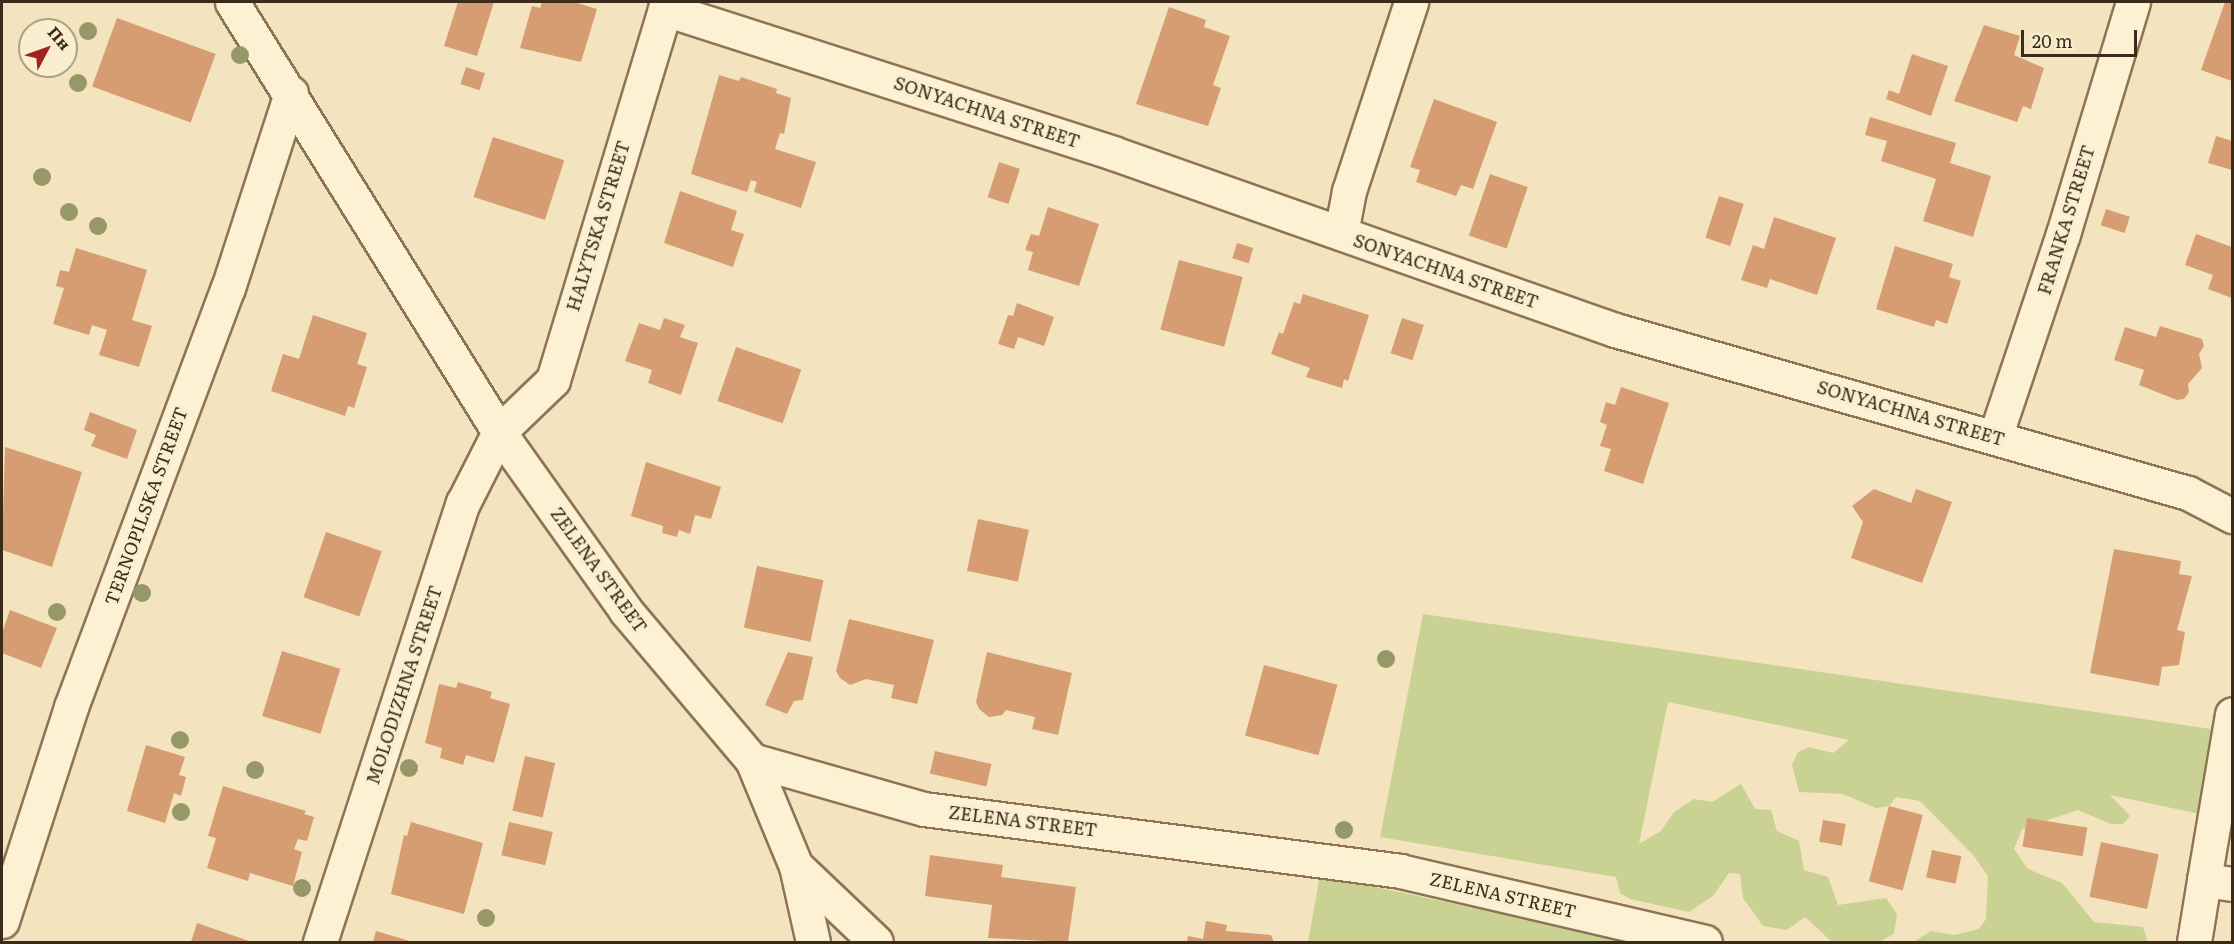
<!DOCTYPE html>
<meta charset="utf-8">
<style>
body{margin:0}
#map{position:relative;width:2234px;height:944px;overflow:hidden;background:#f3e4bf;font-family:Literata,serif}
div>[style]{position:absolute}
.green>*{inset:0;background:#c9d292}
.building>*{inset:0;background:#d59d71;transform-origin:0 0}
.roads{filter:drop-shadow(2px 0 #8d7455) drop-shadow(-2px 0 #8d7455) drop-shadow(0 2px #8d7455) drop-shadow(0 -2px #8d7455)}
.street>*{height:33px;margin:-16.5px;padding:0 16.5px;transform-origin:16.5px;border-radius:16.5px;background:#fcf1d3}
.trees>*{width:18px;height:18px;margin:-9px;border-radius:50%;background:#969868}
span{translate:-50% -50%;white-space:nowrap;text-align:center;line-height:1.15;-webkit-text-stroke:6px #f9eed0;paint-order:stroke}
.street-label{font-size:18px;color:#3b2b1b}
.frame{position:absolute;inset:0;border:3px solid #3b2b1b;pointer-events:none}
.north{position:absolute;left:18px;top:18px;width:60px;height:60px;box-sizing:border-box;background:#f9eed0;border:2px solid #ada088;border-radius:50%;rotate:49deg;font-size:16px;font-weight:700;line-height:24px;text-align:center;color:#3b2b1b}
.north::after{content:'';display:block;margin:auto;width:21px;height:27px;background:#a3211f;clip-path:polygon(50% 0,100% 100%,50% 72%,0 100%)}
.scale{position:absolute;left:2021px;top:30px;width:116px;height:27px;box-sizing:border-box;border:3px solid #3b2b1b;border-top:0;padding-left:8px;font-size:18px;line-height:21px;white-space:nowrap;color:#3b2b1b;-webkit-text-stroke:4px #f9eed0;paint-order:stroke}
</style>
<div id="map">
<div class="green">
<i style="clip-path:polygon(1423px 614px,2218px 730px,2200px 814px,2110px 795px,2130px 816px,2123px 824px,2111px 824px,2078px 810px,2022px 829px,2014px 849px,2028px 869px,2062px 883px,2094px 922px,2143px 927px,2148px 942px,1913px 942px,1931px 931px,1954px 935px,1979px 929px,1986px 919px,1988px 876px,1973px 855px,1920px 801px,1896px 797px,1889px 806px,1876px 808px,1843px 794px,1799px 792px,1792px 765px,1798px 752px,1809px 747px,1833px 753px,1849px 740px,1668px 702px,1639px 844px,1661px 831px,1674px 812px,1694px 799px,1712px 802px,1741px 784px,1755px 809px,1771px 810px,1777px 831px,1799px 841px,1804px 870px,1828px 877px,1838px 905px,1886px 898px,1897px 914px,1894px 934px,1879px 942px,1831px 941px,1805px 917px,1787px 930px,1763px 926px,1743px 898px,1740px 874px,1729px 873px,1713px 896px,1689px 912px,1630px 899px,1620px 893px,1616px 877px,1380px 837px)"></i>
<i style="clip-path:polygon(1320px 875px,1623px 940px,1622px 942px,1308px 942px)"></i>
</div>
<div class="building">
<i style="clip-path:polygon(458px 2px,494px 2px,477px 56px,444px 46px)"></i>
<i style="clip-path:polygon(542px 2px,574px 2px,597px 9px,581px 62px,520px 48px,532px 6px,540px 8px)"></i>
<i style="clip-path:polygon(2225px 2px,2232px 2px,2232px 81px,2201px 70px)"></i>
<i style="clip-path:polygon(1169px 7px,1206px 20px,1204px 27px,1230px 36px,1213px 85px,1221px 88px,1208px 126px,1136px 104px)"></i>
<i style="left:117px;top:18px;width:105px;height:73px;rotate:20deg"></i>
<i style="clip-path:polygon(1984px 25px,2020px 36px,2014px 55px,2044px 68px,2031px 109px,2023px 106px,2017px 122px,1954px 101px)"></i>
<i style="clip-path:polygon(1912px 54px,1948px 66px,1931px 116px,1886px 99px,1889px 90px,1899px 94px)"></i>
<i style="left:466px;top:67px;width:20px;height:18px;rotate:18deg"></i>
<i style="clip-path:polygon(719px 75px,739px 81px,741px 77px,777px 89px,776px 93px,791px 98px,784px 134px,780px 133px,775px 149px,816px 162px,801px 208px,754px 192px,757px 182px,751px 180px,747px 192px,691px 174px)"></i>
<i style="clip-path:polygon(1434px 99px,1497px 122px,1473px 189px,1461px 185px,1456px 196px,1416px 182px,1420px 170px,1410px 167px)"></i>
<i style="clip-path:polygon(1870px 117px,1956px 143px,1950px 163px,1991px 176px,1973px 237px,1923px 221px,1936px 179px,1881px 161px,1887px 141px,1865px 135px)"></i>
<i style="clip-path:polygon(2216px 136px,2232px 141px,2232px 170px,2208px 163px)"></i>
<i style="left:493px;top:137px;width:75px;height:63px;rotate:18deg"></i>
<i style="left:999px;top:162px;width:22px;height:37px;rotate:18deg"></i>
<i style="left:1490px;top:174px;width:40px;height:65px;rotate:19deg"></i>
<i style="clip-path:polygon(680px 191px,737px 211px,731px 230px,744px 234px,733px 267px,664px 243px)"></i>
<i style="left:1719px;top:196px;width:26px;height:44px;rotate:18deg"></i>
<i style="clip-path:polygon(1048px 207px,1099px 224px,1079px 286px,1028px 270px,1033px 252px,1025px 250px,1031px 234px,1039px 236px)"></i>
<i style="left:2106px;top:209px;width:25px;height:17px;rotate:18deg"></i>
<i style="clip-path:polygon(1774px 217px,1836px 238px,1817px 295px,1770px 279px,1767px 288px,1741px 280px,1753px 245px,1764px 249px)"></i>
<i style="clip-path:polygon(2196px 234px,2232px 247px,2232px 298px,2208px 289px,2213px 275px,2185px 265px)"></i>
<i style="left:1237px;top:243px;width:17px;height:16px;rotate:17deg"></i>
<i style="clip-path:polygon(1895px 246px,1953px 264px,1949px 277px,1961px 281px,1947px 324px,1936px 320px,1934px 327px,1876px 309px)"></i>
<i style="clip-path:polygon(76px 248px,147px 270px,132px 320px,152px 326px,139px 367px,99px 355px,107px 330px,92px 325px,89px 335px,53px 324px,64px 288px,56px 286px,60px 270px,69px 272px)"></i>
<i style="left:1179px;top:260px;width:66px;height:72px;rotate:15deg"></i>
<i style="clip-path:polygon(1303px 294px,1369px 315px,1348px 381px,1344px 379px,1342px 388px,1306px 377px,1310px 368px,1271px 354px,1279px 332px,1283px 334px,1294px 302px,1300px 304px)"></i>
<i style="clip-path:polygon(1017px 303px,1054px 317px,1044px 346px,1018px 337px,1014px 349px,998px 344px,1008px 315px,1013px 316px)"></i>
<i style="clip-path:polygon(313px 315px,367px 333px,357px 364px,367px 367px,354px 408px,348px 406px,345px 416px,271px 391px,283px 354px,299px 359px)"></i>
<i style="clip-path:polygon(664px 318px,685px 325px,680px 337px,698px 343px,681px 395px,648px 383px,652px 370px,625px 361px,639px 323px,660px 330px)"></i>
<i style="left:1402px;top:318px;width:23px;height:37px;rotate:18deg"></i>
<i style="clip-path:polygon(2160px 326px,2202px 339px,2204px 346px,2199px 354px,2202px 368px,2188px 384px,2189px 392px,2184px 399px,2177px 400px,2139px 385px,2144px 370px,2114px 360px,2125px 327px,2156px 337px)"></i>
<i style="left:736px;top:347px;width:69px;height:57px;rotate:19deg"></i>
<i style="clip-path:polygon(1621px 387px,1669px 403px,1643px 484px,1604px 471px,1611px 449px,1600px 446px,1607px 425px,1600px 422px,1606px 402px,1615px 405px)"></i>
<i style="clip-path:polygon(90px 412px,137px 430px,127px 459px,91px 446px,96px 435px,84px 430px)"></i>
<i style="clip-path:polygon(5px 447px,82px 472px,52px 567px,2px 550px)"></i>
<i style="clip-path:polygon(646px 462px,721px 487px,711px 519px,695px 515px,690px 534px,679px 530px,677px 537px,662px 533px,663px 526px,631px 516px)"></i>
<i style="clip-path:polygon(1874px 489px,1911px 503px,1916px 489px,1952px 502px,1922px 583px,1851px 558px,1863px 522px,1852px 506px)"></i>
<i style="left:978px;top:519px;width:52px;height:53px;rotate:12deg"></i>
<i style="left:326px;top:532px;width:59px;height:69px;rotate:19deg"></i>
<i style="clip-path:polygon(2114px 549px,2181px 561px,2179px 574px,2192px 576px,2177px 630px,2185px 632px,2179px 665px,2162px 667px,2159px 686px,2090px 673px)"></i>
<i style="left:757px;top:566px;width:68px;height:63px;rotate:12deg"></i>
<i style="clip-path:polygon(10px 610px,57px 628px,41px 668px,2px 653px,2px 633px)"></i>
<i style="clip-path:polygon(849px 619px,934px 640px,917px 704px,891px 698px,894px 685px,866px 679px,850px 685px,840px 678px,836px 671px)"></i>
<i style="left:282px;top:651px;width:61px;height:68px;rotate:17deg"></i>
<i style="clip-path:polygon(788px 652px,813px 657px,803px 700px,794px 701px,787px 714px,765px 705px)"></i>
<i style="clip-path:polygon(987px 652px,1072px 673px,1058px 735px,1032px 729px,1035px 717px,1006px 710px,1002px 715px,989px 717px,979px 709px,976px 702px)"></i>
<i style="left:1264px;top:665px;width:76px;height:73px;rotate:15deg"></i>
<i style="clip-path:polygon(458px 682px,492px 692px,490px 698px,510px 704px,494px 763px,466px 755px,463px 765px,440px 758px,442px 748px,425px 743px,439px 684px,456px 688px)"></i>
<i style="clip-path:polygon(146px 745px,185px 757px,179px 775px,186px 777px,181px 796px,174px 793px,165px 823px,127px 811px)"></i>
<i style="left:935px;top:751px;width:58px;height:23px;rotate:13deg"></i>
<i style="left:525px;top:756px;width:31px;height:56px;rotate:13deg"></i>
<i style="clip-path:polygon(223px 786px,306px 811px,304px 814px,314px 817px,307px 841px,298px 839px,294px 849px,302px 852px,293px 886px,250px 873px,248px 881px,207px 868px,216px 838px,208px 836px)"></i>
<i style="left:1889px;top:806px;width:35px;height:78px;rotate:15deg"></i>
<i style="left:2027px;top:818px;width:61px;height:29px;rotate:9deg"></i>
<i style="left:1823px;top:820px;width:23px;height:22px;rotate:10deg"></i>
<i style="clip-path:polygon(411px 822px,483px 843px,464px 914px,391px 894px,404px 835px,407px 836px)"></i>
<i style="left:509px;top:822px;width:45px;height:34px;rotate:13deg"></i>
<i style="left:2101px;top:842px;width:59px;height:56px;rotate:12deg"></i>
<i style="left:1932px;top:850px;width:30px;height:28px;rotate:12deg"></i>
<i style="clip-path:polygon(930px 855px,1003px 865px,1001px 877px,1076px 887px,1068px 942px,988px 938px,992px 905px,925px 896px)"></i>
<i style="clip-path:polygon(1206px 921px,1227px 925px,1226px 931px,1271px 935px,1274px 942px,1187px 942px,1188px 936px,1203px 939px)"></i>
<i style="clip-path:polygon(197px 923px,252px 942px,191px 942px)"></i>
<i style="clip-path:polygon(376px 931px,413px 942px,373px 942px)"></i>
</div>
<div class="roads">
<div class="street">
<i style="left:232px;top:2px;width:506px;rotate:58.16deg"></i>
<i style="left:499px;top:432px;width:219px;rotate:54.6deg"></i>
<i style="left:626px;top:611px;width:195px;rotate:49.8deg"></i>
<i style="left:752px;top:760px;width:179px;rotate:15.9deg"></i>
<i style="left:924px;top:809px;width:480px;rotate:7.4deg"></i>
<i style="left:1400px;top:871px;width:313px;rotate:13.1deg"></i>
<i style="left:665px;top:9px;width:471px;rotate:17.8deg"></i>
<i style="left:1113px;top:153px;width:532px;rotate:19.42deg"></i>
<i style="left:1615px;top:330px;width:596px;rotate:15.88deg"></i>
<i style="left:2188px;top:493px;width:50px;rotate:27.6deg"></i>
<i style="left:1341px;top:233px;width:43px;rotate:-79.2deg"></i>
<i style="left:1349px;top:191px;width:199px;rotate:-71.8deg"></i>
<i style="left:1995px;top:437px;width:214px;rotate:-71.5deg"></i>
<i style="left:2063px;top:234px;width:242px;rotate:-73.2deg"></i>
<i style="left:752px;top:760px;width:115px;rotate:67.5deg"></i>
<i style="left:796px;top:866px;width:78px;rotate:77.4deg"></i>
<i style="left:796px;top:866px;width:110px;rotate:43.5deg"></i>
<i style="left:2204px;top:880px;width:168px;rotate:-80.4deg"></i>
<i style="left:2px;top:921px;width:225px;rotate:-72.1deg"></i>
<i style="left:71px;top:707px;width:447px;rotate:-69.5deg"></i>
<i style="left:228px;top:288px;width:205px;rotate:-72.1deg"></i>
<i style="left:320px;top:942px;width:462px;rotate:-72deg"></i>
<i style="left:463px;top:503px;width:80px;rotate:-63.1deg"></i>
<i style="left:499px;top:432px;width:75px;rotate:-43.9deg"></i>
<i style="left:553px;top:380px;width:395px;rotate:-73.2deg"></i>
<i style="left:2194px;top:942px;width:63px;rotate:-80.8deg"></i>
<i style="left:2204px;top:880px;width:28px;rotate:8deg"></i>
</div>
</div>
<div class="trees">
<i style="left:88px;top:31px"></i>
<i style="left:240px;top:55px"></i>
<i style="left:78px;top:83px"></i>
<i style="left:42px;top:177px"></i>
<i style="left:69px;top:212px"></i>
<i style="left:98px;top:226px"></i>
<i style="left:142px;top:593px"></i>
<i style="left:57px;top:612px"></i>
<i style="left:1386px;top:659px"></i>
<i style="left:180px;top:740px"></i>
<i style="left:409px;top:768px"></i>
<i style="left:255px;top:770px"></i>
<i style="left:181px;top:812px"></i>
<i style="left:1344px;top:830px"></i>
<i style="left:302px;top:888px"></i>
<i style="left:486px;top:918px"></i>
</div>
<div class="street-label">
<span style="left:987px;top:112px;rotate:18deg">SONYACHNA STREET</span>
<span style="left:2066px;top:220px;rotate:-73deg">FRANKA STREET</span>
<span style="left:598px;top:226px;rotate:-73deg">HALYTSKA STREET</span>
<span style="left:1446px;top:271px;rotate:19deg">SONYACHNA STREET</span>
<span style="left:1911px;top:413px;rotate:16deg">SONYACHNA STREET</span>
<span style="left:146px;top:506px;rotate:-70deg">TERNOPILSKA STREET</span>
<span style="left:599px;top:570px;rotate:54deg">ZELENA STREET</span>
<span style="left:404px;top:685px;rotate:-72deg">MOLODIZHNA STREET</span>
<span style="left:1023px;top:821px;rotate:7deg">ZELENA STREET</span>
<span style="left:1503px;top:895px;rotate:13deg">ZELENA STREET</span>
</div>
<div class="frame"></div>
<div class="north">Пн</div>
<div class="scale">20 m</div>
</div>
